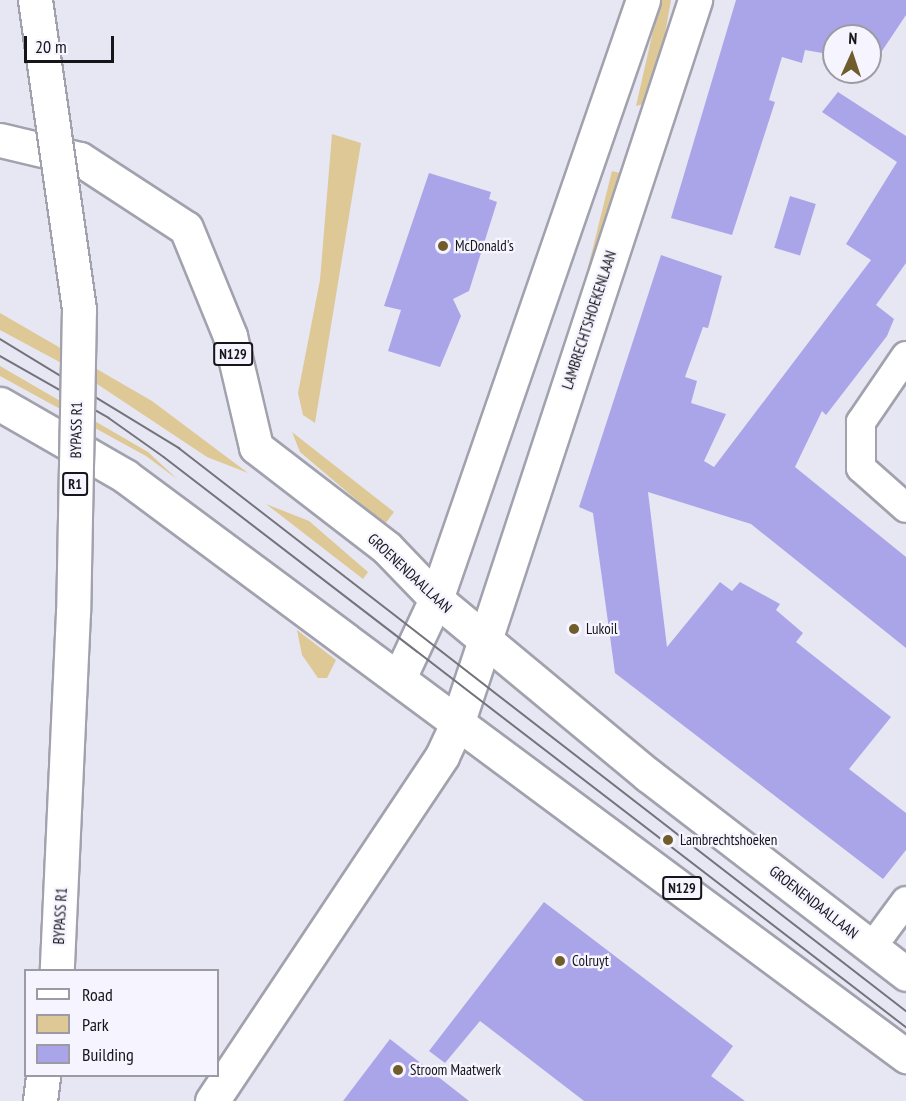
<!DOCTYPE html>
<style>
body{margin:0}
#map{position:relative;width:906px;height:1101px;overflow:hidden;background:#e7e7f3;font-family:"PT Sans Narrow",sans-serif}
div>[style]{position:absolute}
.green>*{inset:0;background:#ddc896;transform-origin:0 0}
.building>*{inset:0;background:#aaa5e9;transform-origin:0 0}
.roads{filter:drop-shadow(2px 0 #a2a2ae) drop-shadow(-2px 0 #a2a2ae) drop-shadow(0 2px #a2a2ae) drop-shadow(0 -2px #a2a2ae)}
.minor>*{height:28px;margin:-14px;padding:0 14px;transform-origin:14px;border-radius:14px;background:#fff}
.tertiary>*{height:33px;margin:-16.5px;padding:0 16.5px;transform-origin:16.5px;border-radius:16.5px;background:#fff}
.primary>*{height:33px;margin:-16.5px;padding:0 16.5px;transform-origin:16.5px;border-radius:16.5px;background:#fff}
.motorway>*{height:33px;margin:-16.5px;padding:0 16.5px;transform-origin:16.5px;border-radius:16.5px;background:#fff}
.tram>*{height:1.5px;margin:-0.75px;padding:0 0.75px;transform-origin:0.75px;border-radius:0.75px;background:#74737b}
.bridges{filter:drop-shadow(2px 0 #a2a2ae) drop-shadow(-2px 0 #a2a2ae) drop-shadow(0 2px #a2a2ae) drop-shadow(0 -2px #a2a2ae)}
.motorway-bridge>*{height:33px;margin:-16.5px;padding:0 16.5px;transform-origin:16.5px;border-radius:16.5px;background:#fff}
.dots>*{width:16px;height:16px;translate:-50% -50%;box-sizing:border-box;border:3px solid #f5f4ff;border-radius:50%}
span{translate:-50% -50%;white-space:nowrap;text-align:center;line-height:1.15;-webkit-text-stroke:4.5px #f5f4ff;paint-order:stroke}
.shield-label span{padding:2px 4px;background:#f5f4ff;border:2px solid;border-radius:4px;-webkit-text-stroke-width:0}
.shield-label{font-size:14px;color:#16151a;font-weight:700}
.poi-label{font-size:15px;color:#16151a}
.left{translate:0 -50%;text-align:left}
.street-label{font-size:15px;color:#16151a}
.legend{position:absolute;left:24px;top:969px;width:195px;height:108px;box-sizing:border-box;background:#f5f4ff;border:2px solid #9c9ba3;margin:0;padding:8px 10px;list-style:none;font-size:18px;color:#16151a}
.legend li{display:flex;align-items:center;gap:12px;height:30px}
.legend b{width:30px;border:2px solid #9c9ba3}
.north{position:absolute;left:822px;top:24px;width:60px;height:60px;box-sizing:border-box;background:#f5f4ff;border:2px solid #9c9ba3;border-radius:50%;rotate:3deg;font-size:16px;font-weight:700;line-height:24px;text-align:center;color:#16151a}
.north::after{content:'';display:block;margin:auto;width:21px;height:27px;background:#715d2c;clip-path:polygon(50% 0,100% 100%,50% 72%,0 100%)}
.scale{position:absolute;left:24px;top:36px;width:90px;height:27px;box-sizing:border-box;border:3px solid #16151a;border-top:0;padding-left:8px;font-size:18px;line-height:21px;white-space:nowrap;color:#16151a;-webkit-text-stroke:4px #f5f4ff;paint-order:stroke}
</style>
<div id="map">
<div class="green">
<i style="clip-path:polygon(660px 0,671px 0,658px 74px,647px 103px,636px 106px)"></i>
<i style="clip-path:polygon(332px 134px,361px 143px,315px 423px,303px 415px,298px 393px,320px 280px)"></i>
<i style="left:612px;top:171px;width:8px;height:391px;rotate:14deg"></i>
<i style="clip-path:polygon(0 313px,152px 401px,248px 473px,207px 457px,82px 374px,0 330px)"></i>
<i style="clip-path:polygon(0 366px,148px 452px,177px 479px,146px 456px,0 376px)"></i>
<i style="clip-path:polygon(292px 432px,394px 512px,385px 524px,300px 452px)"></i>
<i style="clip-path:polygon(266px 504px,309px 521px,368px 572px,363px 579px)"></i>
<i style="clip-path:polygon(297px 630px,336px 660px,327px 678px,318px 678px,302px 655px)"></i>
</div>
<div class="building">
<i style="clip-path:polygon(736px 0,906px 0,906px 15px,870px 69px,870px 36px,829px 36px,822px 53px,805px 50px,802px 63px,782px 57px,769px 100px,775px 102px,732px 235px,671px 218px)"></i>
<i style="clip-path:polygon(838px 92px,906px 136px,906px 263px,876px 305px,894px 319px,887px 336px,826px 415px,822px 411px,795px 467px,906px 557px,906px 648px,751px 524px,648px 492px,667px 647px,720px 582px,732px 591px,740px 582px,780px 604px,776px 610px,803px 633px,796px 642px,891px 717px,849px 769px,906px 813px,906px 850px,883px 879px,615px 673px,593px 513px,579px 507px,661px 255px,722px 276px,708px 328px,703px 327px,685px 377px,697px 381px,691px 403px,726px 414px,704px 461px,714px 467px,871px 260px,846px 244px,897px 162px,822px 112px)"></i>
<i style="clip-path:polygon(429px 173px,491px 192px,489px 199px,497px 202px,469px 291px,453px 299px,461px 316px,440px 367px,388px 351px,401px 310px,384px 306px)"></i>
<i style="left:790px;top:196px;width:27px;height:54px;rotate:17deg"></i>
<i style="clip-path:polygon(544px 902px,733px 1046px,711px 1076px,745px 1101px,584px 1101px,480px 1021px,445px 1063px,429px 1051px)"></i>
<i style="clip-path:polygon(390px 1039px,469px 1101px,343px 1101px)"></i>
</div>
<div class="roads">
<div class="minor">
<i style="left:906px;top:356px;width:80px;rotate:124.3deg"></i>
<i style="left:861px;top:422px;width:46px;rotate:90deg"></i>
<i style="left:861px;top:468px;width:60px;rotate:41.6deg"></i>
<i style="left:872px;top:947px;width:57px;rotate:-53.5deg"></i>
</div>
<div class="tertiary">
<i style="left:436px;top:599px;width:634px;rotate:-70.94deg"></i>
<i style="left:485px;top:640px;width:674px;rotate:-71.83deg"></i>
</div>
<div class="primary">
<i style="left:0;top:140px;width:82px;rotate:13.4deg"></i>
<i style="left:80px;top:159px;width:126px;rotate:33.1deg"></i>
<i style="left:186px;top:228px;width:117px;rotate:67.8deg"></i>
<i style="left:230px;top:336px;width:114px;rotate:76.8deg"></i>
<i style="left:256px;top:447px;width:165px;rotate:37.6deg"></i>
<i style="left:387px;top:548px;width:71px;rotate:46.1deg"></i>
<i style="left:436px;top:599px;width:276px;rotate:39.7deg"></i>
<i style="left:648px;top:775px;width:326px;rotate:37.6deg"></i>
<i style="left:0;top:404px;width:144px;rotate:29.9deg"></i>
<i style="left:125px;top:476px;width:973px;rotate:36.6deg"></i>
<i style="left:399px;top:678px;width:87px;rotate:-64.9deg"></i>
<i style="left:458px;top:721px;width:85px;rotate:-71.6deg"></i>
</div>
<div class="motorway">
<i style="left:40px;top:1101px;width:25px;rotate:-83deg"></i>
<i style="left:212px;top:1101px;width:415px;rotate:-56.3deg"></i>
<i style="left:442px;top:756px;width:38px;rotate:-65deg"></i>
</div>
</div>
<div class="tram">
<i style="left:0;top:339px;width:210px;rotate:31.3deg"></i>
<i style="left:179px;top:448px;width:920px;rotate:37.75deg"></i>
<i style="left:0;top:356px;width:125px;rotate:29.6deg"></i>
<i style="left:109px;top:418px;width:67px;rotate:35.3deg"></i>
<i style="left:164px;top:457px;width:936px;rotate:37.53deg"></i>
</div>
<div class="bridges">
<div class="motorway-bridge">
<i style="left:35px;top:0;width:312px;rotate:81.9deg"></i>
<i style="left:79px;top:309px;width:303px;rotate:91.1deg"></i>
<i style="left:73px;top:612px;width:358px;rotate:92.6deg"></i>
</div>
</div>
<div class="dots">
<i style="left:443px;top:246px;background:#715d2c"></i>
<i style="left:574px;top:629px;background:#715d2c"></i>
<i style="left:668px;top:840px;background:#715d2c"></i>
<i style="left:560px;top:961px;background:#715d2c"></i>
<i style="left:398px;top:1070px;background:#715d2c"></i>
</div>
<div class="shield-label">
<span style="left:233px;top:354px">N129</span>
<span style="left:75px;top:484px">R1</span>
<span style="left:682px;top:888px">N129</span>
</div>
<div class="poi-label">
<span class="left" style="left:455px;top:246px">McDonald's</span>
<span class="left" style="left:586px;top:629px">Lukoil</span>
<span class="left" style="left:680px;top:840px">Lambrechtshoeken</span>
<span class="left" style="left:572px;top:961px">Colruyt</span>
<span class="left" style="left:410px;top:1070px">Stroom Maatwerk</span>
</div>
<div class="street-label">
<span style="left:589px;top:320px;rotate:-72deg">LAMBRECHTSHOEKENLAAN</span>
<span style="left:76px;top:430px;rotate:-89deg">BYPASS R1</span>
<span style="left:410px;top:573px;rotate:43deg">GROENENDAALLAAN</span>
<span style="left:814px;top:902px;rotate:38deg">GROENENDAALLAAN</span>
<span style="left:60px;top:916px;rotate:-87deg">BYPASS R1</span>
</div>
<ul class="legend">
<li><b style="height:8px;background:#fff"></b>Road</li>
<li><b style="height:16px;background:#ddc896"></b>Park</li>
<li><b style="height:16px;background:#aaa5e9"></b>Building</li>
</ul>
<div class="north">N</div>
<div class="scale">20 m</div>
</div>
